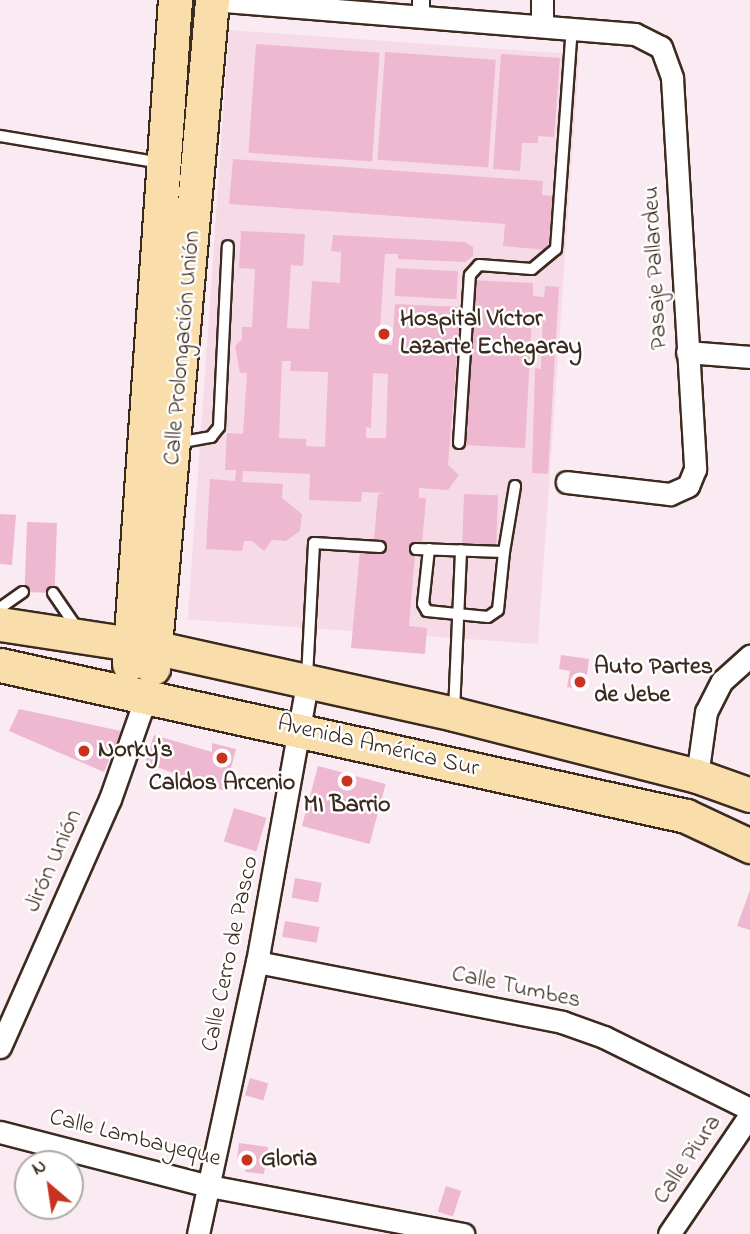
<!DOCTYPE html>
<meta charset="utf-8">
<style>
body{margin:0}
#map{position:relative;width:750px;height:1234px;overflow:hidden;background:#faeaf1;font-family:"Indie Flower",sans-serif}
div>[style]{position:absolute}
.built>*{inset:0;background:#f6dbe7;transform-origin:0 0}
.building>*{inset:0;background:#eeb8d1;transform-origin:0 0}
.roads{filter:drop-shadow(2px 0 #3b2a1e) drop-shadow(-2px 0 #3b2a1e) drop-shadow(0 2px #3b2a1e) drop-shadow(0 -2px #3b2a1e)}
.service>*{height:10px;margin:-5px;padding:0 5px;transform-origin:5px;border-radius:5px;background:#fff}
.pedestrian>*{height:16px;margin:-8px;padding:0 8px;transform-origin:8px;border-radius:8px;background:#fff}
.minor>*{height:21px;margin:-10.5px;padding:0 10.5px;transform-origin:10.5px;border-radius:10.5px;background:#fff}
.primary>*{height:33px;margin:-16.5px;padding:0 16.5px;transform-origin:16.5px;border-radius:16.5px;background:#f9deab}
.dots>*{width:19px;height:19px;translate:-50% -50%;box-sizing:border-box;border:4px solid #fff;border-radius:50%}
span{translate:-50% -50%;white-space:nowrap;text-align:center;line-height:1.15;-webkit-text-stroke:5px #fff;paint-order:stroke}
.street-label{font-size:24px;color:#3b2a1e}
.poi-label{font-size:24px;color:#3b2a1e;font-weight:700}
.left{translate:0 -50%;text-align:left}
.north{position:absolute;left:14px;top:1150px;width:70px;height:70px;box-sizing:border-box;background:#fff;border:2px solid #b1aaa5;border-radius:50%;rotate:331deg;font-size:19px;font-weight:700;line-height:28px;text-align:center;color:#3b2a1e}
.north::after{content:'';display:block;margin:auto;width:24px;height:32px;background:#c8321e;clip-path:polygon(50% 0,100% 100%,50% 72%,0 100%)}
</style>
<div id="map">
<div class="built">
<i style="left:229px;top:30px;width:351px;height:591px;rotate:4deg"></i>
</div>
<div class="building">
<i style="left:256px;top:44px;width:124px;height:109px;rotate:4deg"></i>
<i style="left:385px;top:52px;width:111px;height:108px;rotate:4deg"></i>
<i style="clip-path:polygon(501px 54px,560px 58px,554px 137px,538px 136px,538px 143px,522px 143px,520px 171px,493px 169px)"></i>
<i style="clip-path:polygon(233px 159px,543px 181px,542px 195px,553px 196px,548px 250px,503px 246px,505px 224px,229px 204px)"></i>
<i style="clip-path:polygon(evenodd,241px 231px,305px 234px,303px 266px,291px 265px,287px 328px,309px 329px,312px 281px,340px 283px,341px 252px,331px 251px,333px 235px,464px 242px,473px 247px,473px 256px,465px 262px,398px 259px,398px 254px,385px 254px,379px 344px,392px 345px,395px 304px,461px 307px,448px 465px,459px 475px,448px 490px,419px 488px,419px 498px,426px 498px,422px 544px,416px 543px,409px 626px,427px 628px,425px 654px,351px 648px,360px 549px,380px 550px,381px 540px,374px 540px,378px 494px,386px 493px,362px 492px,361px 502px,309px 500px,310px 474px,243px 471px,242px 482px,283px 484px,282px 498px,302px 514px,300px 531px,286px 541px,272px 540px,264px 551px,252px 541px,244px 541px,242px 551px,206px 549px,210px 479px,235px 481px,236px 470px,225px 470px,227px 433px,243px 434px,247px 373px,240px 373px,235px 346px,242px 339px,242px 327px,252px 327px,255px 269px,239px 268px,241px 231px,282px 361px,291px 361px,290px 371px,328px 372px,325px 447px,306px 446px,306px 439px,279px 438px,282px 361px,241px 231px,373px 373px,388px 374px,386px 438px,366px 438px,366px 427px,371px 428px,373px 373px)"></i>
<i style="left:396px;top:268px;width:62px;height:28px;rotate:3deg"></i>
<i style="clip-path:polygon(471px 280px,533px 283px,533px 296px,544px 297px,545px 286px,559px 287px,548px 474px,532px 473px,535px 368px,541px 369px,541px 356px,535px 355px,536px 339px,542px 339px,543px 318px,532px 318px,525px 448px,462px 445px)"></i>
<i style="left:464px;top:494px;width:34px;height:52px;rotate:2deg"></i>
<i style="clip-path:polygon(0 514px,16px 515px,12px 565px,0 564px)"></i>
<i style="left:27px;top:522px;width:30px;height:70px;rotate:2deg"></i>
<i style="clip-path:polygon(561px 655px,589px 659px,585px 690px,567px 687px,570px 671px,559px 669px)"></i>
<i style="clip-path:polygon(19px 709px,121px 731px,104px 772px,9px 731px)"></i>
<i style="clip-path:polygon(154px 735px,212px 752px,212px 743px,236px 749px,225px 791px,145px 763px)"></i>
<i style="left:318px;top:766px;width:70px;height:62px;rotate:15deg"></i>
<i style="left:234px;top:808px;width:34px;height:35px;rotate:17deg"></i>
<i style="left:295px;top:878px;width:27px;height:20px;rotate:10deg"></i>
<i style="clip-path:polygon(750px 890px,750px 930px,737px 926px)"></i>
<i style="left:285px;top:921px;width:35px;height:16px;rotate:10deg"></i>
<i style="left:250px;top:1078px;width:19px;height:18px;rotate:16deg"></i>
<i style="clip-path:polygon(239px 1143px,268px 1147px,264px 1174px,246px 1172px,237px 1158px)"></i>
<i style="left:446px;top:1186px;width:16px;height:27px;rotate:18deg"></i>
</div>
<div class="roads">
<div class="service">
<i style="left:0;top:136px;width:163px;rotate:9.5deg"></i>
<i style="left:177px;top:443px;width:35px;rotate:-10deg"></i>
<i style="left:211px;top:437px;width:13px;rotate:-51deg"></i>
<i style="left:219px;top:427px;width:181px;rotate:-87.2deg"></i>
<i style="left:459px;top:443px;width:168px;rotate:-86.3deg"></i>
<i style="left:470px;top:275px;width:13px;rotate:-48deg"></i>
<i style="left:479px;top:265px;width:53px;rotate:4.3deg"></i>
<i style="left:532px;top:269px;width:31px;rotate:-40deg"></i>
<i style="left:556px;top:249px;width:222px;rotate:-85.9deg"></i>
<i style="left:416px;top:549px;width:88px;rotate:2deg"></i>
<i style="left:504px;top:552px;width:67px;rotate:-80.5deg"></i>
<i style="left:429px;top:549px;width:55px;rotate:96.2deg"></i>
<i style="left:423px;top:604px;width:8px;rotate:60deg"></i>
<i style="left:427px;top:611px;width:61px;rotate:5.6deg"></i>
<i style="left:488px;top:617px;width:12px;rotate:-35deg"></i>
<i style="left:498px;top:610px;width:58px;rotate:-84.1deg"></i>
<i style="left:53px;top:593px;width:42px;rotate:55.6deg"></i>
<i style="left:0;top:608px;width:28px;rotate:-35deg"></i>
<i style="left:307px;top:677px;width:134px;rotate:-87deg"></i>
<i style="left:314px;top:543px;width:66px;rotate:3.5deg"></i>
<i style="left:454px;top:712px;width:162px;rotate:-87.5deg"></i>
</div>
<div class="pedestrian">
<i style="left:421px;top:14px;width:14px;rotate:-90deg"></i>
</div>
<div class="minor">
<i style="left:212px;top:0;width:424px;rotate:4.6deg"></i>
<i style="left:635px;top:34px;width:29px;rotate:27deg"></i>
<i style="left:661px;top:47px;width:33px;rotate:70deg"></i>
<i style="left:672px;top:78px;width:392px;rotate:86.6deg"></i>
<i style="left:695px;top:469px;width:18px;rotate:112deg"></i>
<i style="left:688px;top:486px;width:20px;rotate:156deg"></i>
<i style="left:670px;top:494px;width:104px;rotate:-173.4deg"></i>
<i style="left:542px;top:25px;width:25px;rotate:-90deg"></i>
<i style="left:687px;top:352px;width:63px;rotate:4.5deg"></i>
<i style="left:697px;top:776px;width:65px;rotate:-82deg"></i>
<i style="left:706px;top:712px;width:35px;rotate:-63deg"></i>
<i style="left:722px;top:681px;width:38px;rotate:-42deg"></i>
<i style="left:257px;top:962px;width:311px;rotate:11.1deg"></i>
<i style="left:562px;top:1022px;width:45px;rotate:19.7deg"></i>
<i style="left:604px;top:1037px;width:163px;rotate:26.3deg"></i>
<i style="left:0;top:1047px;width:271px;rotate:-66.1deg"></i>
<i style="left:110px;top:799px;width:111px;rotate:-70.6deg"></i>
<i style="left:0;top:1132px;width:216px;rotate:14.5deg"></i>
<i style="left:209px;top:1186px;width:259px;rotate:10.7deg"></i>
<i style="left:198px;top:1234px;width:278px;rotate:-77.8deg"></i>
<i style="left:257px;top:962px;width:283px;rotate:-79.8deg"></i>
<i style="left:669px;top:1234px;width:144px;rotate:-55.8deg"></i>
</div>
<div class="primary">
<i style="left:0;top:624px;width:159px;rotate:8.7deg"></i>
<i style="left:157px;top:648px;width:304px;rotate:12.5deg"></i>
<i style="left:454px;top:714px;width:251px;rotate:14.3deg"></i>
<i style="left:697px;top:776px;width:56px;rotate:19.7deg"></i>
<i style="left:129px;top:664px;width:666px;rotate:-86.04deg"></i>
<i style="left:0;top:665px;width:702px;rotate:12.41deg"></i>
<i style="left:686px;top:816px;width:71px;rotate:25.1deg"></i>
<i style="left:153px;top:668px;width:671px;rotate:-84.95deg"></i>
</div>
</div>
<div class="dots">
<i style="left:384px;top:334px;background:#c8321e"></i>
<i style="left:580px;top:682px;background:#c8321e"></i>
<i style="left:84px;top:751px;background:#c8321e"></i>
<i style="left:222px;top:758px;background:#c8321e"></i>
<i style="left:347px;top:781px;background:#c8321e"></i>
<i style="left:247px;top:1160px;background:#c8321e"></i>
</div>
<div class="street-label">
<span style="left:656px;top:268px;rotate:-93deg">Pasaje Pallardeu</span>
<span style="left:183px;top:348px;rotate:-85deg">Calle Prolongación Unión</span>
<span style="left:378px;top:747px;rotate:13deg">Avenida América Sur</span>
<span style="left:54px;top:861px;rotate:-66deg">Jirón Unión</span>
<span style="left:231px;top:954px;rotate:-78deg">Calle Cerro de Pasco</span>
<span style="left:516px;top:988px;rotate:12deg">Calle Tumbes</span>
<span style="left:135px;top:1139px;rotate:14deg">Calle Lambayeque</span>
<span style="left:688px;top:1160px;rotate:-56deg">Calle Piura</span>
</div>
<div class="poi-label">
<span class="left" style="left:400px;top:334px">Hospital Víctor<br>Lazarte Echegaray</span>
<span class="left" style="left:594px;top:682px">Auto Partes<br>de Jebe</span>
<span class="left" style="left:98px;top:751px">Norky's</span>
<span style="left:222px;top:784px">Caldos Arcenio</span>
<span style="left:347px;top:806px">MI Barrio</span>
<span class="left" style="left:261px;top:1160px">Gloria</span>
</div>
<div class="north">N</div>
</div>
